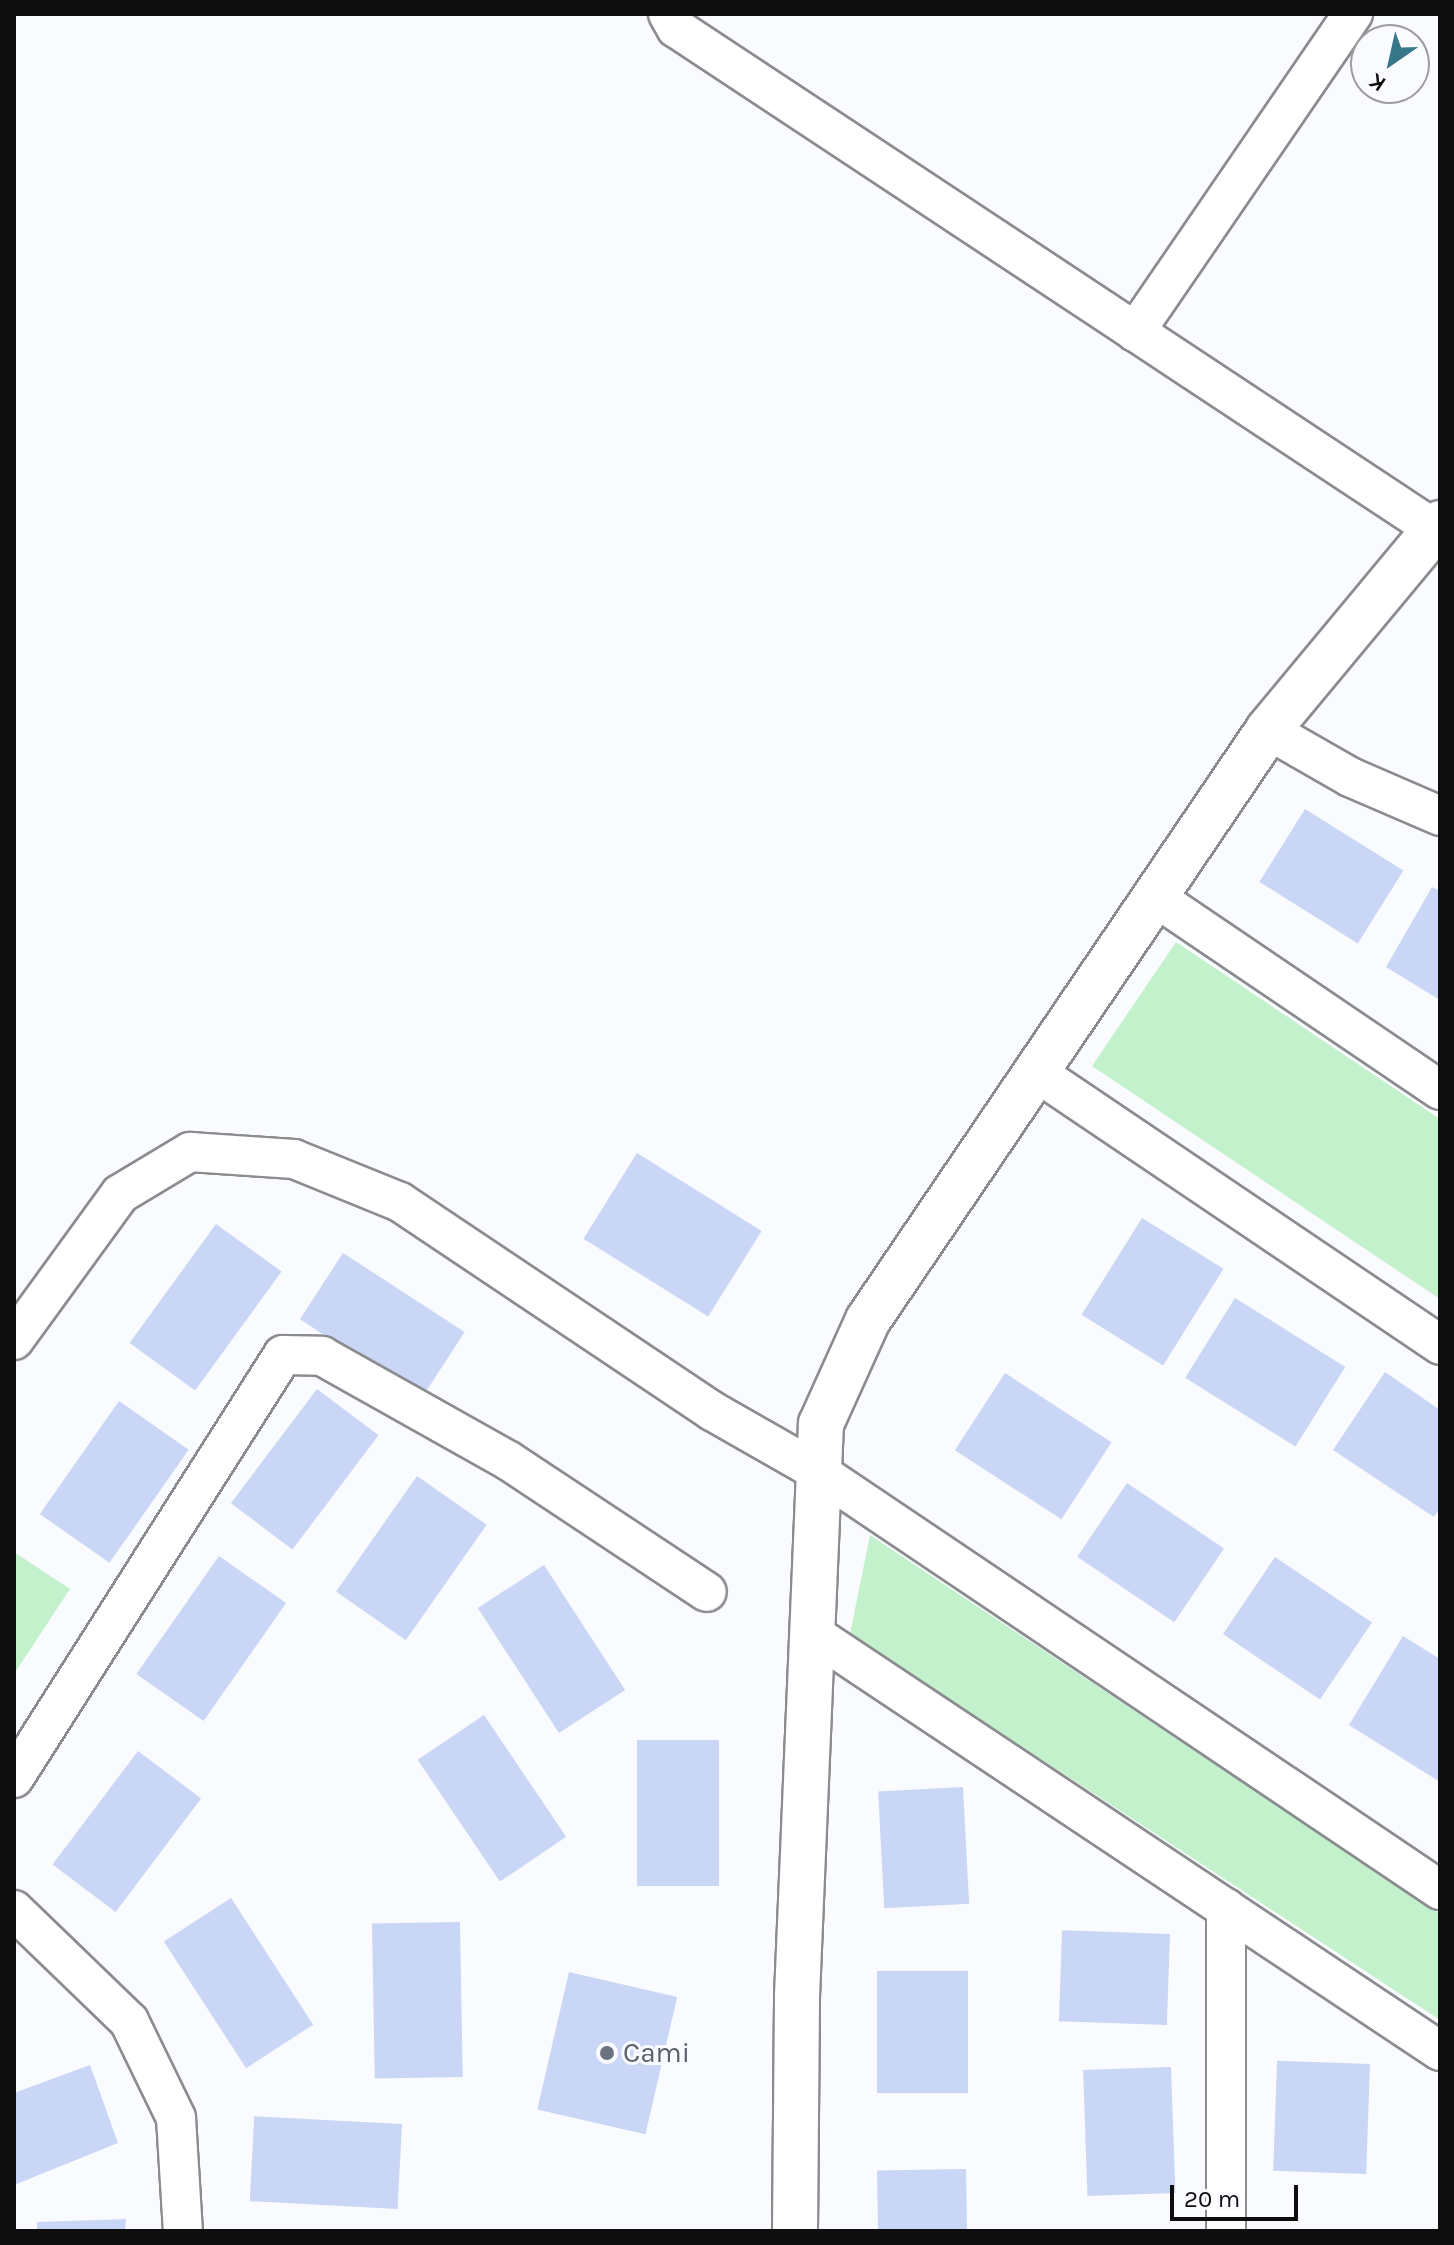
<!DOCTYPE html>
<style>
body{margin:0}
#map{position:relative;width:1454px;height:2245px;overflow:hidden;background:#fafbfe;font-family:Karla,sans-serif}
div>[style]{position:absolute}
.green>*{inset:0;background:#c3f1cb}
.building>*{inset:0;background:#cad6f6;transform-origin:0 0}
.roads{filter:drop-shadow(2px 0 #8b8c90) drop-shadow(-2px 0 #8b8c90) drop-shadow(0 2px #8b8c90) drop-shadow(0 -2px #8b8c90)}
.minor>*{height:38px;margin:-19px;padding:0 19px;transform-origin:19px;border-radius:19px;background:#fff}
.tertiary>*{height:44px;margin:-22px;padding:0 22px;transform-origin:22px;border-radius:22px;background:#fff}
.dots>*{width:22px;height:22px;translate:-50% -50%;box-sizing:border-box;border:4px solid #fafbfe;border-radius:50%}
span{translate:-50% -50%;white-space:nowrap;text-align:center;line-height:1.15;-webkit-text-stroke:6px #fafbfe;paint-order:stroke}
.worship-label{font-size:28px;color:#5b616d}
.left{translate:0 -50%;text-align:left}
.frame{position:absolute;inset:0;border:16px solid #0e0e0f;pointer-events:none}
.north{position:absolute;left:1350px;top:24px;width:80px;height:80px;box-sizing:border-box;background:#fafbfe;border:2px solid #9c9c9e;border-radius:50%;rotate:214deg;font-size:22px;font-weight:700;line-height:32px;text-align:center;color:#0e0e0f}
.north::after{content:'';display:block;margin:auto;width:28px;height:36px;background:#367889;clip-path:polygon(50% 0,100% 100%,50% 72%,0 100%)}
.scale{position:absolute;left:1170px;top:2185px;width:128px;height:36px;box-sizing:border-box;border:4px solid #0e0e0f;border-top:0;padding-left:10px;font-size:24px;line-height:28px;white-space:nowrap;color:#0e0e0f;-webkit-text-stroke:6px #fafbfe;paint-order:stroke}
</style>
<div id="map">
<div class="green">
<i style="clip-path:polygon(1176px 942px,1440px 1119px,1440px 1299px,1092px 1066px)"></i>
<i style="clip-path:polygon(870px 1535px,1440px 1914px,1440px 2020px,850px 1634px)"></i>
<i style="clip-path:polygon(14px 1552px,70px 1589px,14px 1674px)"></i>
</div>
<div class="building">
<i style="left:1305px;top:809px;width:116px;height:86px;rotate:32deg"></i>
<i style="clip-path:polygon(1432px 887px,1440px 891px,1440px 1000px,1386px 967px)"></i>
<i style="left:637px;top:1153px;width:147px;height:101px;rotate:32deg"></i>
<i style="left:1142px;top:1218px;width:96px;height:114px;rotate:32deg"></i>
<i style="left:216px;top:1224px;width:81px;height:147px;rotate:36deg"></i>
<i style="left:343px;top:1253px;width:145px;height:79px;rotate:33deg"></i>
<i style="left:1235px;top:1298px;width:130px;height:94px;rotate:32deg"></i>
<i style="clip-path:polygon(1385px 1372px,1440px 1410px,1440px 1508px,1434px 1517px,1333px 1450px)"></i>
<i style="left:1005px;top:1373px;width:127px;height:92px;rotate:33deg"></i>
<i style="left:317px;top:1389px;width:77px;height:143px;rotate:37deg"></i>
<i style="left:119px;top:1401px;width:85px;height:138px;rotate:35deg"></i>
<i style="left:417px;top:1476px;width:85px;height:141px;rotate:35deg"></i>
<i style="left:1127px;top:1483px;width:117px;height:89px;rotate:34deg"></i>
<i style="left:219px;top:1556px;width:82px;height:144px;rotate:35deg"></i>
<i style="left:1275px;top:1557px;width:117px;height:93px;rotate:34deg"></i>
<i style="left:544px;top:1565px;width:149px;height:79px;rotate:57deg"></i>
<i style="clip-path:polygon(1403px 1636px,1440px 1659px,1440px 1782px,1349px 1725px)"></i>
<i style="left:484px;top:1715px;width:147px;height:80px;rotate:56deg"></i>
<i style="left:637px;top:1740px;width:82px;height:146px"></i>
<i style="left:138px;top:1751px;width:79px;height:142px;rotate:37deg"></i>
<i style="left:963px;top:1787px;width:117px;height:85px;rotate:87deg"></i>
<i style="left:231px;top:1898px;width:151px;height:80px;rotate:57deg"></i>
<i style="left:460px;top:1922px;width:155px;height:88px;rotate:89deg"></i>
<i style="left:1170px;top:1934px;width:91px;height:108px;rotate:92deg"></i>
<i style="left:968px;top:1971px;width:122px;height:91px;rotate:90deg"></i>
<i style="left:569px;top:1972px;width:111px;height:141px;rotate:13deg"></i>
<i style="left:1370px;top:2064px;width:110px;height:93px;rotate:92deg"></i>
<i style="clip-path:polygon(90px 2065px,118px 2143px,14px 2185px,14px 2093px)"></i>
<i style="left:1171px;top:2067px;width:126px;height:88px;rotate:88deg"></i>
<i style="left:402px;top:2124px;width:85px;height:148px;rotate:93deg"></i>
<i style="left:966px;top:2169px;width:62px;height:89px;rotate:89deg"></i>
<i style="clip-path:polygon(126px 2219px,125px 2231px,37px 2231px,37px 2222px)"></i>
</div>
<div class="roads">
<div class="minor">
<i style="left:668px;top:14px;width:16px;rotate:60deg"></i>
<i style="left:676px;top:28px;width:909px;rotate:33.46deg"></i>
<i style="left:1135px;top:332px;width:386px;rotate:-55.6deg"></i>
<i style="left:1268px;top:730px;width:95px;rotate:29.8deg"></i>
<i style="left:1350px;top:777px;width:98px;rotate:23.4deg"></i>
<i style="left:1155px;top:897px;width:344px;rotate:34.1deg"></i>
<i style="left:1036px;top:1072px;width:488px;rotate:34deg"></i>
<i style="left:14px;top:1340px;width:180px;rotate:-54deg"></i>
<i style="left:120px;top:1194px;width:82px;rotate:-31deg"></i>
<i style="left:190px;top:1152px;width:104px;rotate:3.9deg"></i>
<i style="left:294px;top:1159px;width:114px;rotate:22.1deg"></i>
<i style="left:400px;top:1202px;width:376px;rotate:33.8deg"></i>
<i style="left:712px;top:1411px;width:123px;rotate:29.7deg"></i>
<i style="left:819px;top:1472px;width:749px;rotate:33.94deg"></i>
<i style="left:812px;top:1633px;width:754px;rotate:33.65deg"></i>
<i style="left:14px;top:1778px;width:501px;rotate:-57.55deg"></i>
<i style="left:283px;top:1355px;width:39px;rotate:1deg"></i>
<i style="left:322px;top:1356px;width:214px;rotate:29.3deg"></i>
<i style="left:509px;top:1461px;width:237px;rotate:33.5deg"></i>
<i style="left:1226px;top:1908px;width:323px;rotate:90deg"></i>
<i style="left:14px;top:1910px;width:160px;rotate:44deg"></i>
<i style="left:129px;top:2021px;width:108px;rotate:64.1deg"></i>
<i style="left:176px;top:2118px;width:113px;rotate:86.5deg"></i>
</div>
<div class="tertiary">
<i style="left:795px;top:2231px;width:235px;rotate:-89.5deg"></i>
<i style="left:797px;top:1996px;width:573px;rotate:-87.6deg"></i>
<i style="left:821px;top:1424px;width:114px;rotate:-65.7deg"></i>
<i style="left:868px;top:1320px;width:713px;rotate:-55.86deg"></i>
<i style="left:1268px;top:730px;width:269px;rotate:-50.3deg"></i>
</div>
</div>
<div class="dots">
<i style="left:607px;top:2053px;background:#6b7280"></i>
</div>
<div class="worship-label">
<span class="left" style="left:623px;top:2053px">Cami</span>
</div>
<div class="frame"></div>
<div class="north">K</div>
<div class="scale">20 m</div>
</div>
